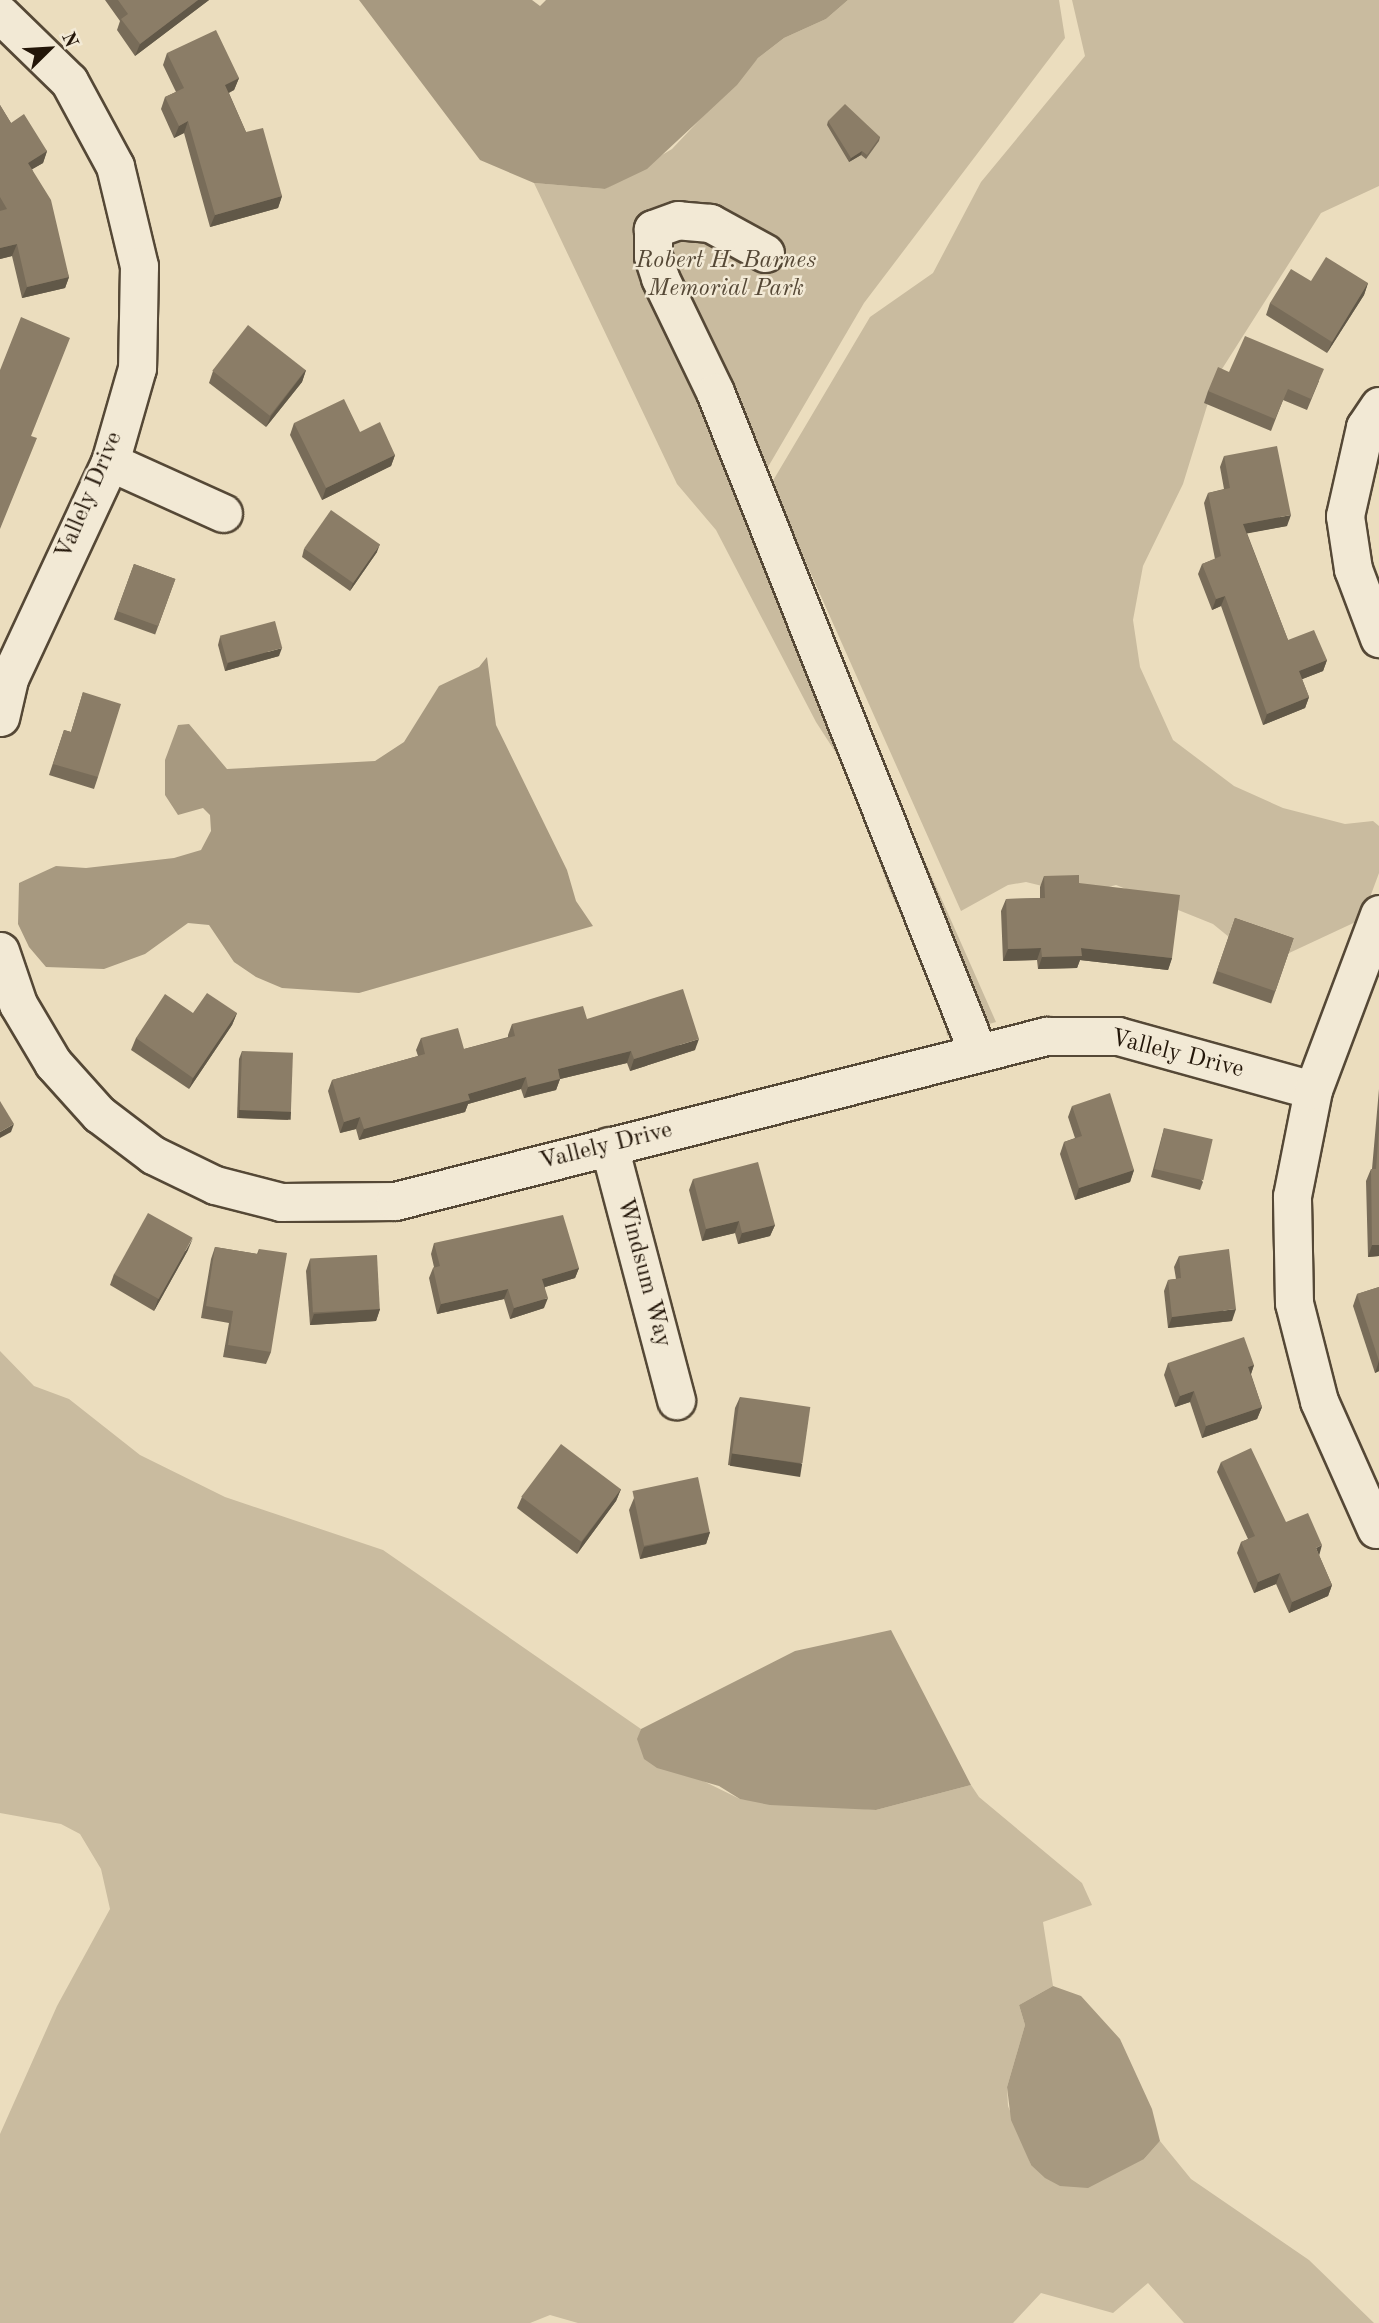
<!DOCTYPE html>
<style>
body{margin:0}
#map{position:relative;width:1379px;height:2323px;overflow:hidden;background:#ebddbe;font-family:"Old Standard TT",serif}
div>[style]{position:absolute}
.green>*{inset:0;background:#c9bb9f}
.water>*{inset:0;background:#a79980}
.roads{filter:drop-shadow(2px 0 #554836) drop-shadow(-2px 0 #554836) drop-shadow(0 2px #554836) drop-shadow(0 -2px #554836)}
.minor>*{height:37px;margin:-18.5px;padding:0 18.5px;transform-origin:18.5px;border-radius:18.5px;background:#f2e9d5}
.wall>*{inset:0;background:#786c59;transform-origin:0 0}
.shaded-wall>*{inset:0;background:#615848;transform-origin:0 0}
.building>*{inset:0;background:#8b7d67;transform-origin:0 0}
span{translate:-50% -50%;white-space:nowrap;text-align:center;line-height:1.15;-webkit-text-stroke:5px #f2e9d5;paint-order:stroke}
.park-label{font-size:24px;color:#554836;font-style:italic}
.street-label{font-size:24px;color:#231609}
.north{position:absolute;left:14px;top:14px;width:70px;height:70px;-webkit-text-stroke:5px #f2e9d5;paint-order:stroke;rotate:66deg;font-size:19px;font-weight:700;line-height:28px;text-align:center;color:#231609}
.north::after{content:'';display:block;margin:auto;width:24px;height:32px;background:#231609;clip-path:polygon(50% 0,100% 100%,50% 72%,0 100%)}
</style>
<div id="map">
<div class="green">
<i style="clip-path:polygon(848px 0,1059px 0,1065px 38px,864px 303px,758px 484px,996px 1022px,947px 1036px,943px 1008px,890px 891px,845px 767px,816px 722px,716px 530px,677px 484px,534px 183px,605px 189px,672px 149px,758px 58px,784px 38px,826px 19px)"></i>
<i style="clip-path:polygon(1072px 0,1379px 0,1379px 186px,1321px 213px,1215px 380px,1183px 484px,1143px 566px,1133px 620px,1140px 667px,1173px 740px,1234px 786px,1283px 808px,1345px 824px,1373px 821px,1379px 826px,1379px 873px,1362px 919px,1287px 954px,1229px 937px,1213px 924px,1116px 885px,1079px 895px,1026px 882px,1008px 885px,961px 911px,771px 484px,870px 317px,933px 273px,981px 182px,1085px 56px)"></i>
<i style="clip-path:polygon(0 1351px,34px 1386px,69px 1399px,140px 1455px,225px 1497px,383px 1550px,641px 1729px,638px 1739px,695px 1777px,740px 1799px,876px 1810px,971px 1785px,979px 1797px,1082px 1883px,1092px 1905px,1043px 1922px,1053px 1986px,1019px 2005px,1025px 2025px,1007px 2087px,1008px 2106px,1031px 2165px,1144px 2159px,1160px 2141px,1191px 2179px,1309px 2260px,1374px 2323px,1184px 2323px,1148px 2283px,1113px 2313px,1041px 2293px,1013px 2323px,578px 2323px,550px 2315px,530px 2323px,0 2323px,0 2134px,57px 2006px,110px 1909px,101px 1869px,80px 1834px,61px 1824px,0 1813px)"></i>
</div>
<div class="water">
<i style="clip-path:polygon(359px 0,532px 0,540px 6px,546px 0,848px 0,826px 19px,784px 38px,758px 58px,737px 85px,647px 169px,605px 189px,534px 183px,480px 160px)"></i>
<i style="clip-path:polygon(487px 657px,496px 725px,567px 870px,576px 901px,593px 926px,359px 993px,282px 988px,256px 977px,234px 962px,209px 925px,188px 923px,145px 954px,104px 969px,46px 967px,29px 947px,18px 924px,19px 883px,56px 866px,86px 868px,174px 858px,201px 850px,211px 831px,210px 815px,203px 808px,178px 815px,165px 795px,165px 760px,178px 725px,189px 724px,227px 769px,375px 761px,404px 742px,439px 686px,479px 667px)"></i>
<i style="clip-path:polygon(891px 1630px,971px 1785px,876px 1810px,770px 1805px,740px 1799px,719px 1786px,657px 1768px,644px 1759px,637px 1739px,641px 1729px,795px 1651px)"></i>
<i style="clip-path:polygon(1053px 1986px,1081px 1996px,1120px 2039px,1152px 2109px,1160px 2141px,1144px 2159px,1088px 2188px,1060px 2186px,1045px 2178px,1031px 2165px,1011px 2120px,1007px 2087px,1025px 2025px,1019px 2005px)"></i>
</div>
<div class="roads">
<div class="minor">
<i style="left:0;top:14px;width:96px;rotate:44.2deg"></i>
<i style="left:69px;top:81px;width:97px;rotate:61.6deg"></i>
<i style="left:115px;top:166px;width:103px;rotate:76.5deg"></i>
<i style="left:139px;top:266px;width:102px;rotate:91.1deg"></i>
<i style="left:137px;top:368px;width:98px;rotate:106deg"></i>
<i style="left:110px;top:462px;width:239px;rotate:115deg"></i>
<i style="left:9px;top:679px;width:39px;rotate:103deg"></i>
<i style="left:765px;top:253px;width:63px;rotate:-151.4deg"></i>
<i style="left:710px;top:223px;width:32px;rotate:-175deg"></i>
<i style="left:678px;top:220px;width:27px;rotate:160deg"></i>
<i style="left:653px;top:229px;width:27px;rotate:90deg"></i>
<i style="left:653px;top:256px;width:23px;rotate:72deg"></i>
<i style="left:660px;top:278px;width:127px;rotate:64.2deg"></i>
<i style="left:715px;top:392px;width:711px;rotate:68.3deg"></i>
<i style="left:1379px;top:406px;width:25px;rotate:124deg"></i>
<i style="left:1365px;top:427px;width:91px;rotate:102.7deg"></i>
<i style="left:1345px;top:516px;width:54px;rotate:81.4deg"></i>
<i style="left:1353px;top:569px;width:74px;rotate:69.4deg"></i>
<i style="left:110px;top:462px;width:124px;rotate:24.3deg"></i>
<i style="left:0;top:951px;width:56px;rotate:71.2deg"></i>
<i style="left:18px;top:1004px;width:69px;rotate:59.3deg"></i>
<i style="left:53px;top:1063px;width:69px;rotate:48deg"></i>
<i style="left:99px;top:1114px;width:68px;rotate:37.2deg"></i>
<i style="left:153px;top:1155px;width:69px;rotate:25.8deg"></i>
<i style="left:215px;top:1185px;width:68px;rotate:14.4deg"></i>
<i style="left:281px;top:1202px;width:114px;rotate:-0.5deg"></i>
<i style="left:395px;top:1201px;width:672px;rotate:-14.22deg"></i>
<i style="left:1046px;top:1036px;width:72px"></i>
<i style="left:1118px;top:1036px;width:202px;rotate:15.5deg"></i>
<i style="left:609px;top:1146px;width:263px;rotate:75.2deg"></i>
<i style="left:1376px;top:1529px;width:140px;rotate:-114deg"></i>
<i style="left:1319px;top:1401px;width:101px;rotate:-104.3deg"></i>
<i style="left:1294px;top:1303px;width:107px;rotate:-91.1deg"></i>
<i style="left:1292px;top:1196px;width:108px;rotate:-78.8deg"></i>
<i style="left:1313px;top:1090px;width:188px;rotate:-69.4deg"></i>
</div>
</div>
<div class="wall">
<i style="clip-path:polygon(105px 0,209px 0,135px 56px,117px 30px,120px 21px)"></i>
<i style="clip-path:polygon(167px 53px,239px 78px,234px 90px,229px 93px,246px 132px,282px 196px,278px 208px,210px 227px,184px 133px,174px 138px,161px 109px,165px 97px,176px 92px,163px 65px)"></i>
<i style="clip-path:polygon(0 105px,11px 123px,47px 151px,43px 163px,32px 169px,69px 277px,65px 288px,22px 298px,12px 256px,0 259px)"></i>
<i style="clip-path:polygon(828px 121px,880px 137px,879px 141px,866px 159px,861px 155px,849px 162px,827px 125px)"></i>
<i style="clip-path:polygon(1311px 281px,1368px 283px,1364px 295px,1327px 353px,1266px 315px,1270px 303px)"></i>
<i style="clip-path:polygon(306px 370px,302px 382px,266px 427px,209px 383px,213px 371px)"></i>
<i style="clip-path:polygon(1229px 372px,1319px 381px,1307px 410px,1283px 400px,1271px 431px,1204px 403px,1208px 391px)"></i>
<i style="clip-path:polygon(294px 423px,360px 432px,395px 455px,391px 466px,322px 500px,290px 435px)"></i>
<i style="clip-path:polygon(1224px 456px,1287px 526px,1247px 533px,1288px 640px,1327px 660px,1323px 671px,1302px 679px,1309px 697px,1305px 708px,1263px 725px,1221px 606px,1212px 610px,1198px 574px,1202px 564px,1215px 559px,1204px 503px,1208px 493px,1224px 489px,1220px 467px)"></i>
<i style="clip-path:polygon(304px 549px,377px 552px,350px 591px,302px 557px)"></i>
<i style="left:134px;top:564px;width:44px;height:59px;rotate:20deg"></i>
<i style="clip-path:polygon(220px 637px,279px 656px,225px 671px,218px 645px)"></i>
<i style="clip-path:polygon(83px 692px,98px 777px,94px 789px,49px 775px,64px 730px,71px 732px)"></i>
<i style="clip-path:polygon(1044px 876px,1079px 883px,1172px 958px,1168px 970px,1080px 960px,1077px 968px,1038px 969px,1037px 960px,1003px 961px,1001px 911px,1006px 899px,1040px 898px,1040px 887px)"></i>
<i style="left:1235px;top:918px;width:62px;height:69px;rotate:19deg"></i>
<i style="clip-path:polygon(193px 1013px,237px 1013px,232px 1025px,189px 1089px,131px 1050px,136px 1038px)"></i>
<i style="clip-path:polygon(587px 1019px,695px 1050px,630px 1071px,627px 1063px,560px 1079px,556px 1090px,524px 1098px,521px 1089px,468px 1104px,465px 1112px,359px 1140px,356px 1129px,340px 1133px,328px 1091px,332px 1080px,418px 1056px,416px 1050px,421px 1038px,464px 1049px,508px 1037px,508px 1035px,512px 1024px)"></i>
<i style="clip-path:polygon(242px 1051px,291px 1112px,288px 1120px,237px 1118px,239px 1059px)"></i>
<i style="clip-path:polygon(1379px 1089px,1379px 1256px,1368px 1257px,1366px 1181px,1371px 1169px,1372px 1169px)"></i>
<i style="clip-path:polygon(1072px 1106px,1134px 1170px,1130px 1182px,1075px 1200px,1060px 1154px,1064px 1142px,1075px 1138px,1068px 1117px)"></i>
<i style="clip-path:polygon(1164px 1128px,1203px 1182px,1200px 1190px,1151px 1177px)"></i>
<i style="clip-path:polygon(693px 1179px,775px 1225px,770px 1236px,738px 1244px,735px 1233px,702px 1241px,689px 1190px)"></i>
<i style="clip-path:polygon(434px 1243px,579px 1268px,575px 1278px,545px 1287px,544px 1308px,510px 1319px,504px 1299px,437px 1314px,429px 1278px,433px 1268px,434px 1267px,431px 1254px)"></i>
<i style="clip-path:polygon(215px 1247px,257px 1254px,259px 1249px,271px 1352px,266px 1364px,223px 1357px,229px 1323px,201px 1318px,211px 1259px)"></i>
<i style="clip-path:polygon(188px 1250px,154px 1311px,110px 1285px,114px 1274px)"></i>
<i style="clip-path:polygon(1179px 1256px,1232px 1321px,1168px 1328px,1164px 1291px,1168px 1280px,1176px 1279px,1174px 1267px)"></i>
<i style="clip-path:polygon(310px 1259px,380px 1309px,376px 1321px,310px 1325px,306px 1271px)"></i>
<i style="clip-path:polygon(1379px 1287px,1379px 1371px,1375px 1373px,1353px 1306px,1357px 1294px)"></i>
<i style="clip-path:polygon(1168px 1363px,1254px 1365px,1251px 1374px,1262px 1407px,1257px 1419px,1202px 1438px,1190px 1402px,1175px 1407px,1164px 1375px)"></i>
<i style="clip-path:polygon(740px 1397px,802px 1464px,798px 1475px,728px 1465px,735px 1408px)"></i>
<i style="clip-path:polygon(1221px 1462px,1319px 1555px,1332px 1585px,1328px 1596px,1289px 1613px,1276px 1584px,1254px 1593px,1237px 1553px,1241px 1542px,1248px 1539px,1217px 1472px)"></i>
<i style="clip-path:polygon(621px 1489px,616px 1501px,577px 1554px,517px 1508px,522px 1497px)"></i>
<i style="clip-path:polygon(634px 1498px,710px 1532px,706px 1544px,640px 1559px,629px 1510px)"></i>
</div>
<div class="shaded-wall">
<i style="clip-path:polygon(198px 0,209px 0,135px 56px,140px 44px)"></i>
<i style="clip-path:polygon(239px 78px,234px 90px,221px 96px,225px 85px)"></i>
<i style="clip-path:polygon(188px 121px,184px 133px,174px 138px,179px 126px)"></i>
<i style="clip-path:polygon(47px 151px,43px 163px,24px 174px,28px 163px)"></i>
<i style="clip-path:polygon(862px 151px,861px 155px,849px 162px,851px 158px)"></i>
<i style="clip-path:polygon(282px 196px,278px 208px,210px 227px,215px 215px)"></i>
<i style="clip-path:polygon(17px 244px,12px 256px,0 259px,0 248px)"></i>
<i style="clip-path:polygon(69px 277px,65px 288px,22px 298px,27px 287px)"></i>
<i style="clip-path:polygon(1368px 283px,1364px 295px,1327px 353px,1332px 342px)"></i>
<i style="clip-path:polygon(306px 370px,302px 382px,266px 427px,271px 416px)"></i>
<i style="clip-path:polygon(395px 455px,391px 466px,322px 500px,326px 488px)"></i>
<i style="clip-path:polygon(1291px 515px,1287px 526px,1239px 535px,1243px 524px)"></i>
<i style="clip-path:polygon(380px 544px,377px 552px,350px 591px,353px 583px)"></i>
<i style="clip-path:polygon(1225px 596px,1221px 606px,1212px 610px,1216px 599px)"></i>
<i style="clip-path:polygon(282px 648px,279px 656px,225px 671px,228px 663px)"></i>
<i style="clip-path:polygon(1327px 660px,1323px 671px,1295px 682px,1299px 671px)"></i>
<i style="clip-path:polygon(1309px 697px,1305px 708px,1263px 725px,1267px 714px)"></i>
<i style="clip-path:polygon(1041px 948px,1037px 960px,1003px 961px,1008px 949px)"></i>
<i style="clip-path:polygon(1081px 948px,1172px 958px,1168px 970px,1080px 960px,1077px 968px,1038px 969px,1042px 957px)"></i>
<i style="clip-path:polygon(237px 1013px,232px 1025px,189px 1089px,193px 1078px)"></i>
<i style="clip-path:polygon(699px 1039px,695px 1050px,630px 1071px,634px 1059px)"></i>
<i style="clip-path:polygon(631px 1051px,627px 1063px,560px 1079px,556px 1090px,524px 1098px,528px 1087px,558px 1069px)"></i>
<i style="clip-path:polygon(526px 1077px,521px 1089px,468px 1104px,465px 1112px,359px 1140px,364px 1129px,468px 1094px)"></i>
<i style="left:239px;top:1110px;width:52px;height:8px;rotate:2deg"></i>
<i style="clip-path:polygon(360px 1117px,356px 1129px,340px 1133px,344px 1122px)"></i>
<i style="clip-path:polygon(14px 1124px,11px 1132px,0 1138px,0 1132px)"></i>
<i style="clip-path:polygon(1134px 1170px,1130px 1182px,1075px 1200px,1079px 1188px)"></i>
<i style="clip-path:polygon(739px 1221px,735px 1233px,702px 1241px,706px 1229px)"></i>
<i style="clip-path:polygon(775px 1225px,770px 1236px,738px 1244px,742px 1233px)"></i>
<i style="clip-path:polygon(193px 1238px,188px 1250px,154px 1311px,158px 1299px)"></i>
<i style="clip-path:polygon(1372px 1245px,1379px 1245px,1379px 1256px,1368px 1257px)"></i>
<i style="clip-path:polygon(579px 1268px,575px 1278px,538px 1289px,542px 1279px)"></i>
<i style="clip-path:polygon(508px 1289px,504px 1299px,437px 1314px,441px 1304px)"></i>
<i style="clip-path:polygon(548px 1298px,544px 1308px,510px 1319px,514px 1308px)"></i>
<i style="clip-path:polygon(380px 1309px,376px 1321px,310px 1325px,314px 1314px)"></i>
<i style="clip-path:polygon(1236px 1309px,1232px 1321px,1168px 1328px,1172px 1317px)"></i>
<i style="clip-path:polygon(1379px 1361px,1379px 1371px,1375px 1373px)"></i>
<i style="clip-path:polygon(1254px 1365px,1250px 1377px,1248px 1367px)"></i>
<i style="clip-path:polygon(1194px 1391px,1190px 1402px,1175px 1407px,1180px 1396px)"></i>
<i style="clip-path:polygon(1262px 1407px,1257px 1419px,1202px 1438px,1206px 1426px)"></i>
<i style="left:732px;top:1453px;width:71px;height:13px;rotate:9deg"></i>
<i style="clip-path:polygon(621px 1489px,616px 1501px,577px 1554px,582px 1542px)"></i>
<i style="clip-path:polygon(710px 1532px,706px 1544px,640px 1559px,644px 1547px)"></i>
<i style="clip-path:polygon(1322px 1545px,1319px 1556px,1316px 1548px)"></i>
<i style="clip-path:polygon(1280px 1573px,1276px 1584px,1254px 1593px,1258px 1582px)"></i>
<i style="clip-path:polygon(1332px 1585px,1328px 1596px,1289px 1613px,1292px 1602px)"></i>
</div>
<div class="building">
<i style="clip-path:polygon(118px 0,198px 0,140px 44px,121px 19px,128px 14px)"></i>
<i style="clip-path:polygon(216px 30px,239px 78px,225px 85px,246px 132px,263px 128px,282px 196px,215px 215px,188px 121px,179px 126px,165px 97px,184px 88px,167px 53px)"></i>
<i style="clip-path:polygon(845px 104px,880px 137px,867px 155px,862px 151px,851px 158px,828px 121px)"></i>
<i style="clip-path:polygon(0 105px,11px 123px,24px 114px,47px 151px,28px 163px,51px 200px,69px 277px,27px 287px,17px 244px,0 248px,0 211px,7px 209px,0 197px)"></i>
<i style="clip-path:polygon(1326px 257px,1368px 283px,1332px 342px,1270px 303px,1291px 269px,1311px 281px)"></i>
<i style="clip-path:polygon(21px 317px,70px 338px,31px 436px,37px 438px,0 529px,0 370px)"></i>
<i style="left:248px;top:325px;width:73px;height:58px;rotate:38deg"></i>
<i style="clip-path:polygon(1245px 336px,1324px 369px,1311px 399px,1288px 389px,1275px 419px,1208px 391px,1218px 367px,1229px 372px)"></i>
<i style="clip-path:polygon(344px 399px,360px 432px,380px 422px,395px 455px,326px 488px,294px 423px)"></i>
<i style="clip-path:polygon(1277px 446px,1291px 515px,1243px 524px,1288px 640px,1314px 630px,1327px 660px,1299px 671px,1309px 697px,1267px 714px,1225px 596px,1216px 599px,1202px 564px,1221px 556px,1208px 493px,1230px 488px,1224px 456px)"></i>
<i style="left:331px;top:510px;width:60px;height:47px;rotate:35deg"></i>
<i style="left:134px;top:564px;width:44px;height:50px;rotate:20deg"></i>
<i style="left:275px;top:621px;width:28px;height:57px;rotate:75deg"></i>
<i style="clip-path:polygon(83px 692px,121px 704px,98px 777px,53px 764px,64px 730px,71px 732px)"></i>
<i style="clip-path:polygon(1079px 875px,1079px 883px,1180px 895px,1172px 958px,1081px 948px,1082px 956px,1042px 957px,1041px 948px,1008px 949px,1006px 899px,1045px 898px,1044px 876px)"></i>
<i style="left:1235px;top:918px;width:62px;height:56px;rotate:19deg"></i>
<i style="clip-path:polygon(683px 989px,699px 1039px,634px 1059px,631px 1051px,558px 1069px,560px 1079px,528px 1087px,526px 1077px,468px 1094px,470px 1100px,364px 1129px,360px 1117px,344px 1122px,332px 1080px,425px 1054px,421px 1038px,458px 1028px,464px 1049px,515px 1036px,512px 1024px,583px 1006px,587px 1019px)"></i>
<i style="clip-path:polygon(207px 993px,237px 1013px,193px 1078px,136px 1038px,165px 994px,193px 1013px)"></i>
<i style="left:242px;top:1051px;width:51px;height:59px;rotate:2deg"></i>
<i style="clip-path:polygon(1110px 1093px,1134px 1170px,1079px 1188px,1064px 1142px,1082px 1136px,1072px 1106px)"></i>
<i style="clip-path:polygon(0 1101px,14px 1124px,0 1132px)"></i>
<i style="left:1164px;top:1128px;width:50px;height:42px;rotate:13deg"></i>
<i style="clip-path:polygon(1379px 1128px,1379px 1245px,1372px 1245px,1371px 1169px,1376px 1169px)"></i>
<i style="clip-path:polygon(758px 1162px,775px 1225px,742px 1233px,739px 1221px,706px 1229px,693px 1179px)"></i>
<i style="left:148px;top:1213px;width:51px;height:70px;rotate:29deg"></i>
<i style="clip-path:polygon(563px 1215px,579px 1268px,542px 1279px,548px 1298px,514px 1308px,508px 1289px,441px 1304px,433px 1268px,440px 1266px,434px 1243px)"></i>
<i style="clip-path:polygon(215px 1247px,258px 1254px,259px 1249px,287px 1253px,271px 1352px,228px 1345px,233px 1311px,206px 1306px)"></i>
<i style="clip-path:polygon(1229px 1249px,1236px 1309px,1172px 1317px,1168px 1280px,1181px 1278px,1179px 1256px)"></i>
<i style="left:377px;top:1255px;width:54px;height:67px;rotate:87deg"></i>
<i style="clip-path:polygon(1379px 1287px,1379px 1361px,1357px 1294px)"></i>
<i style="clip-path:polygon(1244px 1337px,1254px 1365px,1248px 1367px,1262px 1407px,1206px 1426px,1194px 1391px,1180px 1396px,1168px 1363px)"></i>
<i style="left:740px;top:1397px;width:71px;height:57px;rotate:8deg"></i>
<i style="left:561px;top:1444px;width:75px;height:66px;rotate:37deg"></i>
<i style="clip-path:polygon(1251px 1448px,1286px 1522px,1308px 1513px,1322px 1545px,1316px 1548px,1332px 1585px,1292px 1602px,1280px 1573px,1258px 1582px,1241px 1542px,1255px 1536px,1221px 1462px)"></i>
<i style="left:698px;top:1477px;width:56px;height:67px;rotate:78deg"></i>
</div>
<div class="park-label">
<span style="left:726px;top:276px">Robert H. Barnes<br>Memorial Park</span>
</div>
<div class="street-label">
<span style="left:90px;top:496px;rotate:-67deg">Vallely Drive</span>
<span style="left:1177px;top:1055px;rotate:14deg">Vallely Drive</span>
<span style="left:606px;top:1147px;rotate:-14deg">Vallely Drive</span>
<span style="left:643px;top:1273px;rotate:75deg">Windsum Way</span>
</div>
<div class="north">N</div>
</div>
